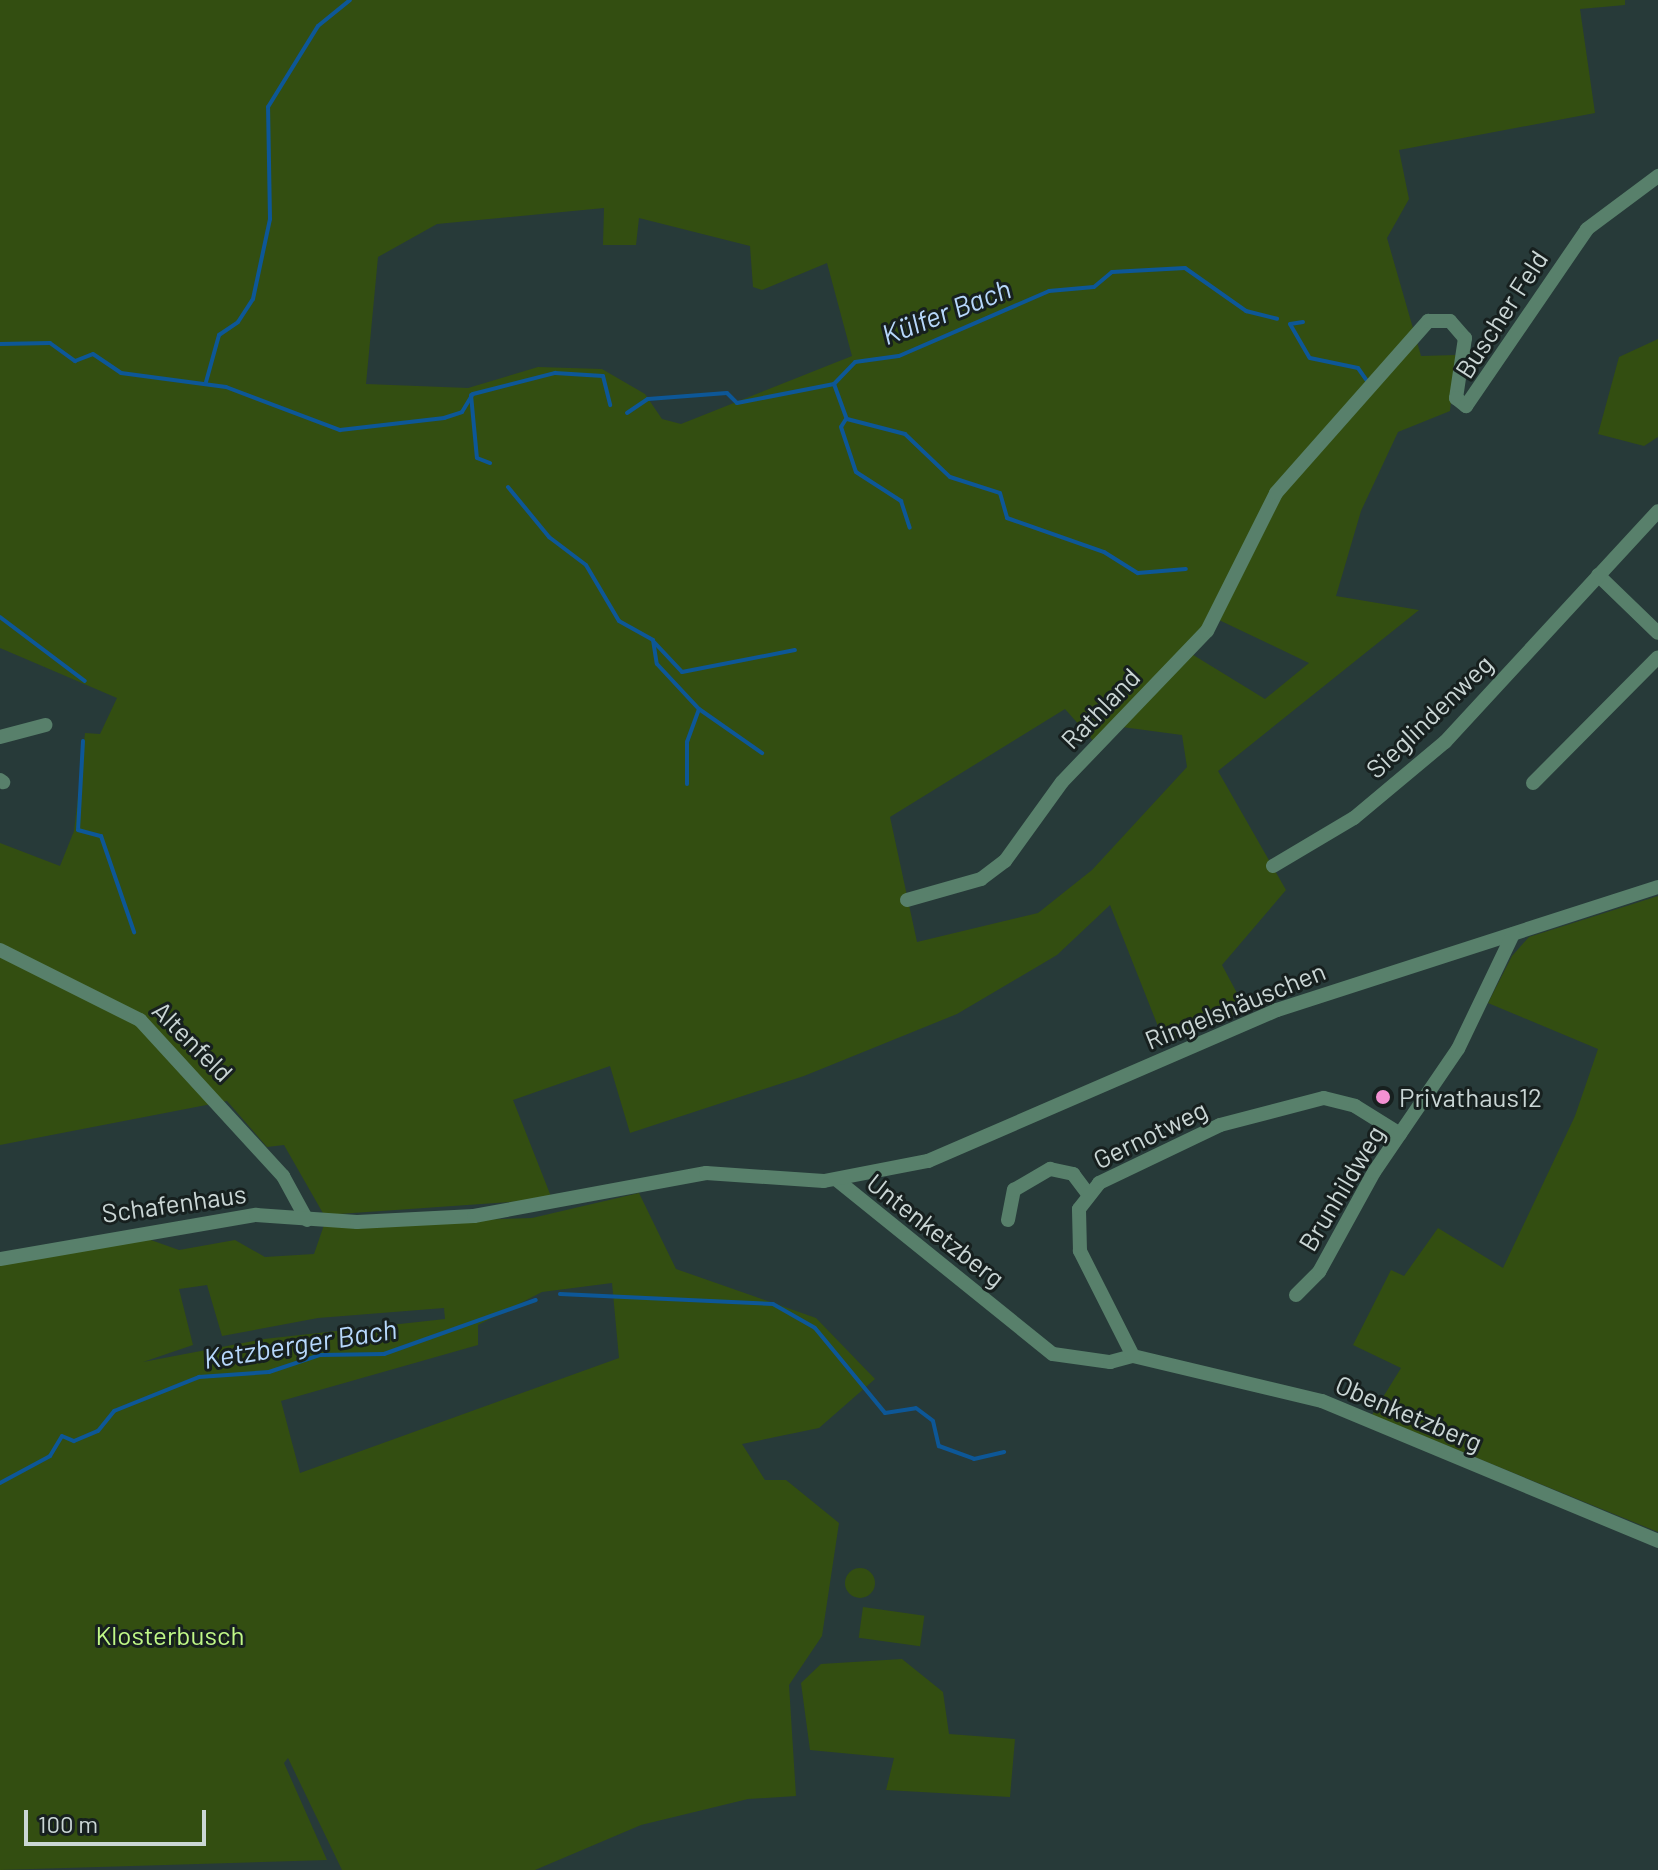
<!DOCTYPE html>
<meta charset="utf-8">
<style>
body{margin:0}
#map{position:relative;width:1658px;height:1870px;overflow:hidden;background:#273a39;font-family:Barlow,sans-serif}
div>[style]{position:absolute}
.green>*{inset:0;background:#334e11;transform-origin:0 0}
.round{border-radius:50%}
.stream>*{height:4px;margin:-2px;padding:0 2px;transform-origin:2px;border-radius:2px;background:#0d5797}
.minor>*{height:14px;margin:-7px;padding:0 7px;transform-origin:7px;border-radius:7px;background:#58806b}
.dots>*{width:22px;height:22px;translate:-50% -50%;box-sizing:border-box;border:4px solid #17201f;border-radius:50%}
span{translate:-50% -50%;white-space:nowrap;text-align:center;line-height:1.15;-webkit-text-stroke:6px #17201f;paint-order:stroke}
.street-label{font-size:26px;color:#cad6d5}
.poi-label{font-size:26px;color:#cad6d5}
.left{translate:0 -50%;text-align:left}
.park-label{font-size:26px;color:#c0f887}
.water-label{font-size:28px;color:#b6d7fb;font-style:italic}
.scale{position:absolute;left:24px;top:1810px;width:182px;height:36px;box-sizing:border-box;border:4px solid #cad6d5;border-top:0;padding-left:10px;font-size:24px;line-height:28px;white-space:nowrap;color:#cad6d5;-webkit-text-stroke:6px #17201f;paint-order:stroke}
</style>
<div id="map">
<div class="green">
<i style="clip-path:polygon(evenodd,0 0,1625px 0,1625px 5px,1580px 9px,1595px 113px,1399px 150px,1409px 199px,1387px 238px,1421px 356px,1456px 355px,1450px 411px,1398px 432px,1361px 511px,1336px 596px,1419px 610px,1218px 771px,1286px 890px,1222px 965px,1246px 1010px,1165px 1044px,1110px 905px,1057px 955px,957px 1014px,804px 1076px,630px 1133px,610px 1066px,513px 1100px,552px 1199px,324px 1215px,284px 1145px,267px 1147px,227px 1101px,0 1145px,0 843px,60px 866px,74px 831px,85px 733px,100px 734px,117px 698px,0 648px,0 0,604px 208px,603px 245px,636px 245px,639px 218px,750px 246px,753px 287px,762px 290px,827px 263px,852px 356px,681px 424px,662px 419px,645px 394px,602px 369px,538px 367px,468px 388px,366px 384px,378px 257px,437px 224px,604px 208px,0 0,1219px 620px,1309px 663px,1265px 699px,1190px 653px,1122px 727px,1182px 735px,1187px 767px,1092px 870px,1038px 913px,917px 942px,890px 817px,1065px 709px,1096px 744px,1219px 620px)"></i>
<i style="clip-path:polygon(1658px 339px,1658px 437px,1644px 446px,1598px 434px,1619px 357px)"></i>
<i style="clip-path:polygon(1658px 896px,1658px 1532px,1372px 1415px,1401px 1368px,1353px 1345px,1391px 1270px,1404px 1276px,1438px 1228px,1503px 1268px,1575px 1116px,1598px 1049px,1488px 1003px,1512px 956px,1529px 937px)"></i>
<i style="clip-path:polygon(evenodd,639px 1193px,676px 1269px,816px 1318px,875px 1379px,819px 1428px,742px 1444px,765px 1480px,786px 1480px,839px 1523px,822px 1636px,789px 1685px,796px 1796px,748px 1799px,641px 1825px,535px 1870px,342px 1870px,288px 1758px,284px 1763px,327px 1860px,0 1870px,0 1264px,148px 1239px,179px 1250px,235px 1240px,265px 1257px,314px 1254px,324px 1225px,532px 1218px,639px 1193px,612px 1283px,619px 1358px,300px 1473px,281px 1401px,478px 1345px,478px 1325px,542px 1292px,612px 1283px,639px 1193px,207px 1285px,222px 1336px,318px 1318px,444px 1308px,445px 1319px,264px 1339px,143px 1362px,193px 1345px,179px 1289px,207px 1285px)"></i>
<i class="round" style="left:845px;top:1568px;width:30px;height:30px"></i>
<i style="left:863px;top:1607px;width:62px;height:31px;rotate:8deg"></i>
<i style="clip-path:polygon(902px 1659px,943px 1692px,949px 1734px,1015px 1739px,1010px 1797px,886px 1790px,894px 1758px,810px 1750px,801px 1683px,821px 1664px)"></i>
</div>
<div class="stream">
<i style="left:1303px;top:322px;width:13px;rotate:171deg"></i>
<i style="left:1290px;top:324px;width:39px;rotate:60deg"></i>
<i style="left:1310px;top:358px;width:49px;rotate:11.8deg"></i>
<i style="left:1358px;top:368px;width:16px;rotate:55deg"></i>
<i style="left:0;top:344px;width:50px;rotate:-1.1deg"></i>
<i style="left:50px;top:343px;width:31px;rotate:36deg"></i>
<i style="left:75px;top:361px;width:19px;rotate:-21deg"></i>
<i style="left:93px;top:354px;width:34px;rotate:34deg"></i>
<i style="left:121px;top:373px;width:106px;rotate:7.6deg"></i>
<i style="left:226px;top:387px;width:122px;rotate:20.7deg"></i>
<i style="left:340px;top:430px;width:105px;rotate:-6.6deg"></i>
<i style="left:444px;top:418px;width:19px;rotate:-18deg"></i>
<i style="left:462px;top:412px;width:21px;rotate:-59deg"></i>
<i style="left:473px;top:394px;width:85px;rotate:-14.4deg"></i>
<i style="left:555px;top:373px;width:48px;rotate:3.6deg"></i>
<i style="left:603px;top:376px;width:30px;rotate:76deg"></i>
<i style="left:206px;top:382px;width:49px;rotate:-74.5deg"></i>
<i style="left:219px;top:335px;width:23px;rotate:-34deg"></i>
<i style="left:238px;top:322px;width:27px;rotate:-57deg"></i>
<i style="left:253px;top:299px;width:82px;rotate:-78deg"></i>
<i style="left:270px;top:219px;width:112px;rotate:-91deg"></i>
<i style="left:268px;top:107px;width:95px;rotate:-58.3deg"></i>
<i style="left:318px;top:26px;width:41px;rotate:-39.1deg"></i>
<i style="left:834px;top:384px;width:37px;rotate:70deg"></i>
<i style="left:847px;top:419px;width:60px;rotate:14.5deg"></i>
<i style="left:905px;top:434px;width:62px;rotate:43.7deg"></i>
<i style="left:950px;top:477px;width:52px;rotate:17.7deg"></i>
<i style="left:1000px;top:493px;width:26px;rotate:74deg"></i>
<i style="left:1007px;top:518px;width:103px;rotate:19.3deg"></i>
<i style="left:1104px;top:552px;width:40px;rotate:32deg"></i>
<i style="left:1138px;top:573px;width:48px;rotate:-4.8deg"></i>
<i style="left:471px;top:395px;width:63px;rotate:84.6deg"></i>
<i style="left:477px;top:458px;width:14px;rotate:21deg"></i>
<i style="left:627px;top:413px;width:25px;rotate:-34deg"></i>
<i style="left:648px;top:399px;width:79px;rotate:-4.3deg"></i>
<i style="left:727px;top:393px;width:14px;rotate:45deg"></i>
<i style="left:737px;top:403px;width:99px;rotate:-11.1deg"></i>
<i style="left:834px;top:384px;width:30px;rotate:-46deg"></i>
<i style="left:855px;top:362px;width:44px;rotate:-7.8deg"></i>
<i style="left:899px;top:356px;width:163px;rotate:-23.4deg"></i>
<i style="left:1049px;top:291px;width:45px;rotate:-5.1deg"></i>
<i style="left:1094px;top:287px;width:23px;rotate:-40deg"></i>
<i style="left:1112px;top:272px;width:73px;rotate:-3.1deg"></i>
<i style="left:1185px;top:268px;width:75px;rotate:35.2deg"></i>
<i style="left:1246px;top:311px;width:32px;rotate:14deg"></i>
<i style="left:846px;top:419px;width:9px;rotate:122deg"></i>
<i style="left:841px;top:427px;width:47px;rotate:71.6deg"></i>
<i style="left:856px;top:472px;width:54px;rotate:32.8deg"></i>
<i style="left:901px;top:501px;width:28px;rotate:72deg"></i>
<i style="left:508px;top:487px;width:65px;rotate:50.6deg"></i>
<i style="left:549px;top:537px;width:46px;rotate:37.1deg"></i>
<i style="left:586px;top:565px;width:65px;rotate:59.5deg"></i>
<i style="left:619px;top:621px;width:39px;rotate:29deg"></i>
<i style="left:653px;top:640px;width:24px;rotate:81deg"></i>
<i style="left:657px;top:664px;width:62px;rotate:47deg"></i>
<i style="left:699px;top:709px;width:77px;rotate:34.9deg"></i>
<i style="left:0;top:617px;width:106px;rotate:37deg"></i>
<i style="left:654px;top:642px;width:41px;rotate:47deg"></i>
<i style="left:682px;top:672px;width:115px;rotate:-11deg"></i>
<i style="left:83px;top:741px;width:89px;rotate:93.2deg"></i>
<i style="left:78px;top:830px;width:24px;rotate:15deg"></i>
<i style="left:101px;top:836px;width:102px;rotate:71deg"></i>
<i style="left:687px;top:784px;width:42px;rotate:-90deg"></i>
<i style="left:687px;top:742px;width:35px;rotate:-70deg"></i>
<i style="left:560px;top:1294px;width:213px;rotate:2.7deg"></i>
<i style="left:773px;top:1304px;width:48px;rotate:29.7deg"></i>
<i style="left:815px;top:1328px;width:110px;rotate:50.5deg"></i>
<i style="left:885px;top:1413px;width:31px;rotate:-9deg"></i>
<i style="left:916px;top:1408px;width:21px;rotate:37deg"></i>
<i style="left:933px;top:1421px;width:26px;rotate:77deg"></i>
<i style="left:939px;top:1446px;width:37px;rotate:20deg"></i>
<i style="left:974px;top:1459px;width:31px;rotate:-13deg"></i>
<i style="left:0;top:1483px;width:57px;rotate:-28.4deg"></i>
<i style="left:50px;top:1456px;width:23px;rotate:-59deg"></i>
<i style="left:62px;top:1436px;width:13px;rotate:23deg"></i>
<i style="left:74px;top:1441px;width:26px;rotate:-23deg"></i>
<i style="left:98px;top:1431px;width:26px;rotate:-51deg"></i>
<i style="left:114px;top:1411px;width:92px;rotate:-21.8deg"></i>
<i style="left:199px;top:1377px;width:70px;rotate:-4.1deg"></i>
<i style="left:269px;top:1372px;width:54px;rotate:-18.4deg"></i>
<i style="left:320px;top:1355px;width:64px;rotate:-0.9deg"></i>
<i style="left:384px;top:1354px;width:161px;rotate:-19.6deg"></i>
</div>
<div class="minor">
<i style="left:1598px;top:575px;width:83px;rotate:44deg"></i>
<i style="left:0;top:737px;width:47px;rotate:-14.9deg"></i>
<i style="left:0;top:780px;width:4px;rotate:34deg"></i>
<i style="left:1533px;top:783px;width:177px;rotate:-45.2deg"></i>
<i style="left:1273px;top:866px;width:94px;rotate:-30.7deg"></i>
<i style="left:1354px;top:818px;width:119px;rotate:-39.9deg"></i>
<i style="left:1445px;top:742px;width:314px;rotate:-47.3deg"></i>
<i style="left:907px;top:900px;width:77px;rotate:-15.8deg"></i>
<i style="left:981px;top:879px;width:30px;rotate:-37deg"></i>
<i style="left:1005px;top:861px;width:97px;rotate:-54.2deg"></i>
<i style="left:1062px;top:782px;width:209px;rotate:-46.2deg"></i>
<i style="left:1207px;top:631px;width:154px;rotate:-63.4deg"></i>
<i style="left:1276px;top:493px;width:230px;rotate:-48.5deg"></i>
<i style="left:1428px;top:321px;width:22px"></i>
<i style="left:1450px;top:321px;width:23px;rotate:49deg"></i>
<i style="left:1465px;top:338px;width:61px;rotate:98.5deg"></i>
<i style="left:1456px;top:398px;width:13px;rotate:39deg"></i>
<i style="left:1466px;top:406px;width:214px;rotate:-55.6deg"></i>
<i style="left:1587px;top:229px;width:89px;rotate:-36.7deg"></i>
<i style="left:0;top:950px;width:157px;rotate:26.6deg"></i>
<i style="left:140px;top:1020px;width:212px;rotate:47.5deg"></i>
<i style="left:283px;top:1176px;width:50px;rotate:61.4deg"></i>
<i style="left:837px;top:1180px;width:277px;rotate:38.9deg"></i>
<i style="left:1053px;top:1354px;width:58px;rotate:8deg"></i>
<i style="left:1110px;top:1362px;width:24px;rotate:-15deg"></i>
<i style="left:1008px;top:1220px;width:31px;rotate:-79deg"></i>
<i style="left:1014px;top:1190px;width:42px;rotate:-30.3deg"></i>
<i style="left:1050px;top:1169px;width:24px;rotate:12deg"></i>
<i style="left:1073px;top:1174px;width:25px;rotate:53deg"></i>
<i style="left:0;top:1259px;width:260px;rotate:-9.8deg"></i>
<i style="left:256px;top:1215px;width:101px;rotate:4deg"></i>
<i style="left:357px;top:1222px;width:117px;rotate:-2.9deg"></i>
<i style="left:474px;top:1216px;width:236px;rotate:-10.5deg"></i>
<i style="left:706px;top:1173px;width:118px;rotate:3.9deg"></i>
<i style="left:824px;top:1181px;width:106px;rotate:-10.9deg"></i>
<i style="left:928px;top:1161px;width:380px;rotate:-23.4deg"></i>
<i style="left:1277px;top:1010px;width:400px;rotate:-17.9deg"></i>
<i style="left:1296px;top:1295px;width:33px;rotate:-45deg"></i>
<i style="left:1319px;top:1272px;width:114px;rotate:-61.2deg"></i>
<i style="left:1374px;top:1172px;width:149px;rotate:-55.7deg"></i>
<i style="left:1458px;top:1049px;width:127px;rotate:-64.4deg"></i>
<i style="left:1133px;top:1356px;width:194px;rotate:13.4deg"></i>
<i style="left:1322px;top:1401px;width:364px;rotate:22.6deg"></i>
<i style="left:1133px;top:1356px;width:118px;rotate:-116.8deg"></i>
<i style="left:1080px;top:1251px;width:42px;rotate:-91.4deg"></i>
<i style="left:1079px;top:1209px;width:33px;rotate:-52deg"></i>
<i style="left:1099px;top:1183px;width:134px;rotate:-25.6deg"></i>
<i style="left:1220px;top:1125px;width:107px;rotate:-14.6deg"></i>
<i style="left:1324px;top:1098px;width:32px;rotate:14deg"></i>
<i style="left:1355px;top:1106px;width:53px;rotate:31.9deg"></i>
</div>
<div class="dots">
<i style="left:1383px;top:1097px;background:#f491d3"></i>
</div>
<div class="street-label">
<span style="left:1501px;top:314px;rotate:-57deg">Buscher Feld</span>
<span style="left:1100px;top:708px;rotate:-46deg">Rathland</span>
<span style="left:1429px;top:716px;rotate:-44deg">Sieglindenweg</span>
<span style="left:1235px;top:1005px;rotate:-22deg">Ringelshäuschen</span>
<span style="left:193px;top:1041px;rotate:45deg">Altenfeld</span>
<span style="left:1150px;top:1134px;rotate:-26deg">Gernotweg</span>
<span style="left:1341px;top:1188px;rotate:-59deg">Brunhildweg</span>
<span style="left:174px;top:1203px;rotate:-8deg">Schafenhaus</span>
<span style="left:936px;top:1230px;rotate:38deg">Untenketzberg</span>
<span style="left:1409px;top:1413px;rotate:23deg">Obenketzberg</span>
</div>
<div class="poi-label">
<span class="left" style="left:1399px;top:1097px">Privathaus12</span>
</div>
<div class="park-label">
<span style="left:170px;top:1635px">Klosterbusch</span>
</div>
<div class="water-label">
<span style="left:946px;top:311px;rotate:-21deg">Külfer Bach</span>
<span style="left:300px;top:1343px;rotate:-9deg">Ketzberger Bach</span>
</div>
<div class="scale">100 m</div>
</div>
